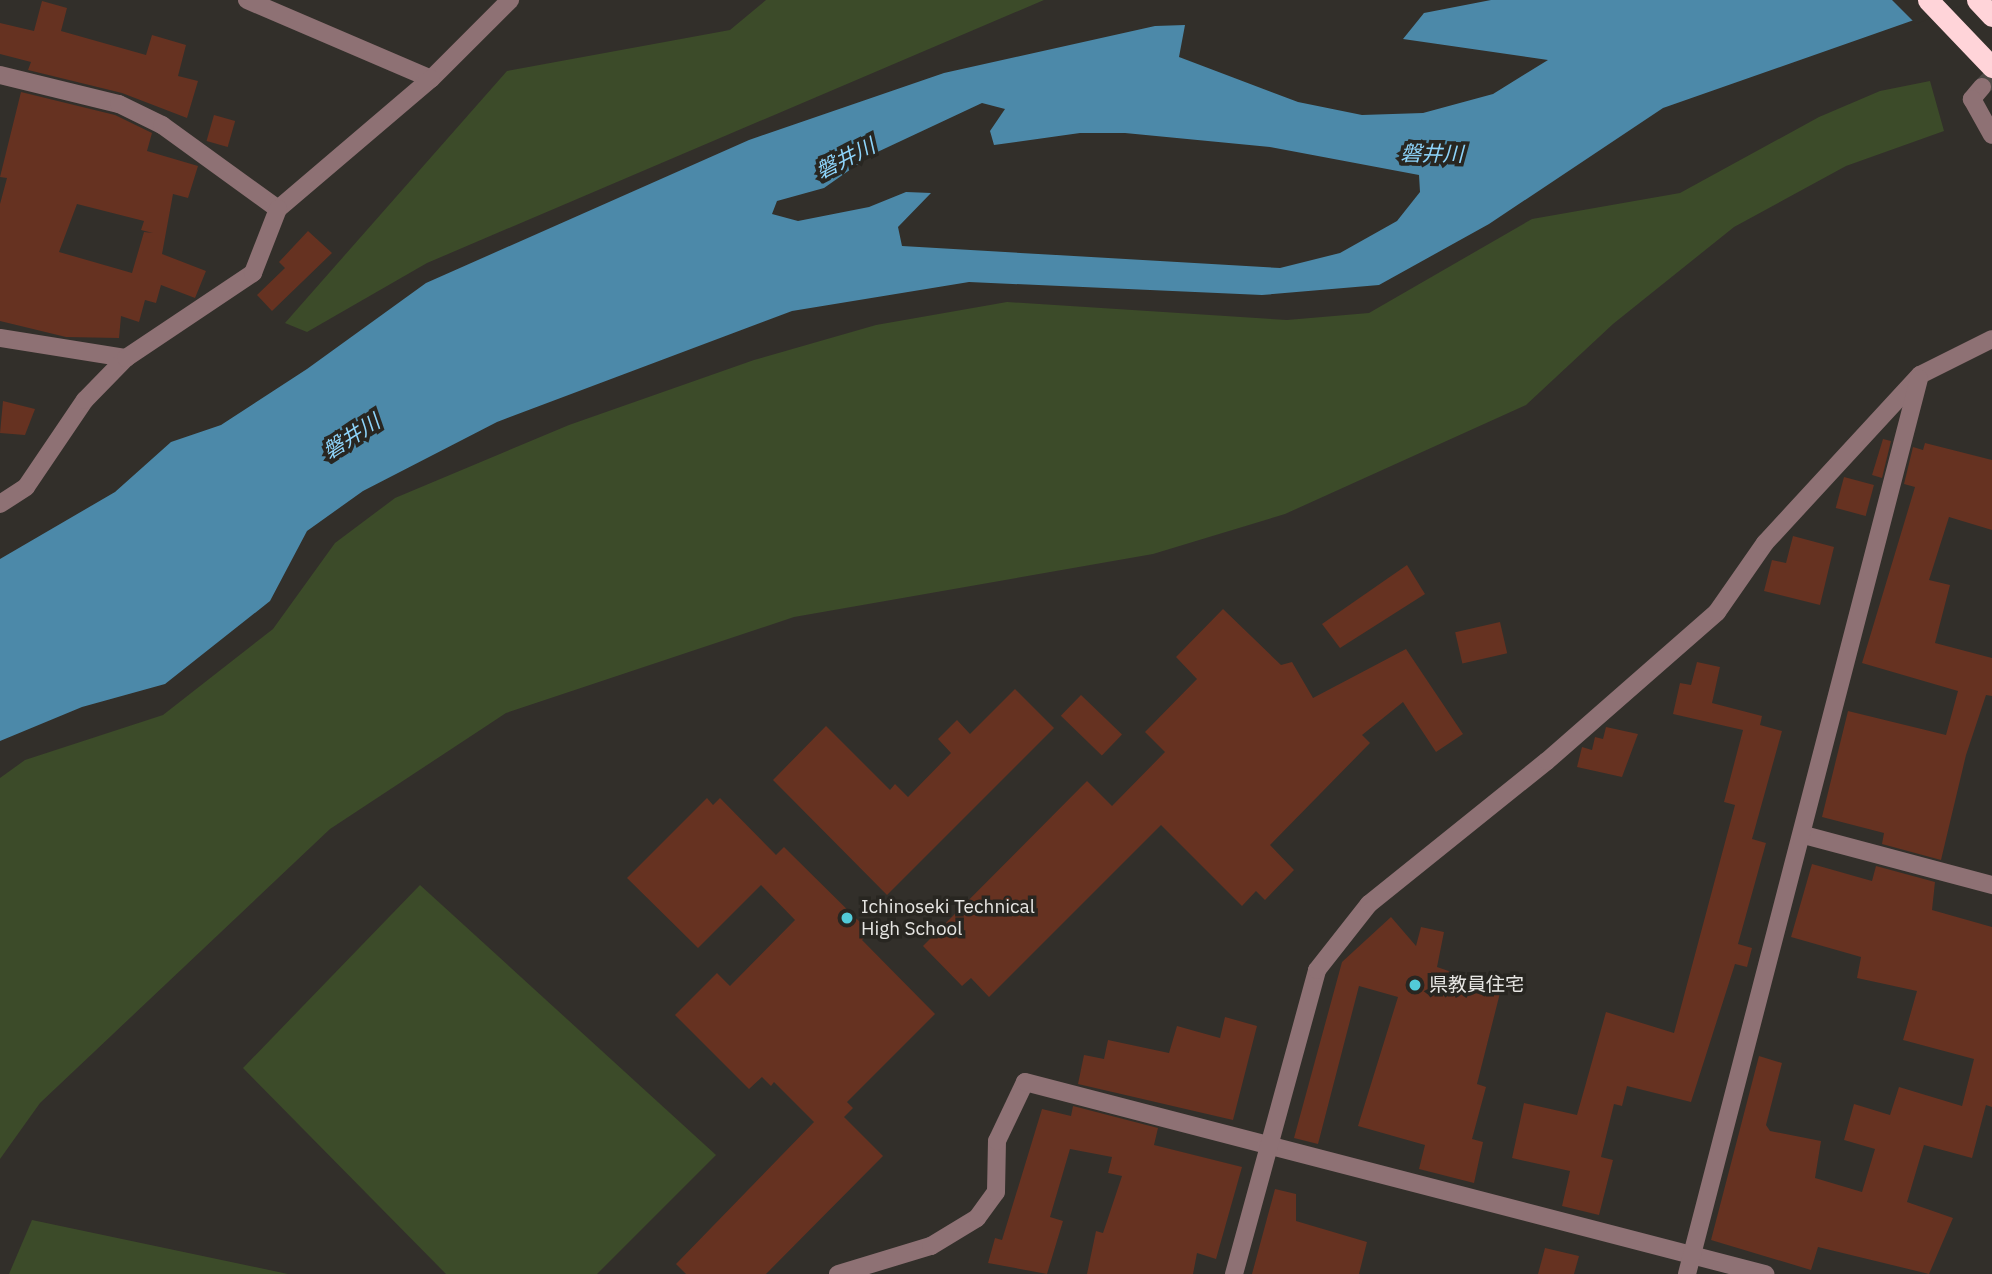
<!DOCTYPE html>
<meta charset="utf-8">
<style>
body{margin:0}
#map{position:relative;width:1992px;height:1274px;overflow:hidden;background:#322f2a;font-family:"IBM Plex Sans","Noto Sans JP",sans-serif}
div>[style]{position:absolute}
.green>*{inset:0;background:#3c4b29}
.water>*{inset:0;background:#4c89a9}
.pier>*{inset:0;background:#322f2a}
.building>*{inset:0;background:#663221;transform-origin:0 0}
.minor-tunnel>*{height:18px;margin-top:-9px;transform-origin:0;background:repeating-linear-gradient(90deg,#4d4a46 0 18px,transparent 0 27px)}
.minor>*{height:18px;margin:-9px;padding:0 9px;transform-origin:9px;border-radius:9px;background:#8e7174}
.highway>*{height:21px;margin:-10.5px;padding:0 10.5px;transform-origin:10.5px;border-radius:10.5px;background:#ffd4d9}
.dots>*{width:19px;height:19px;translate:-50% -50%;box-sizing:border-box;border:4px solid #282621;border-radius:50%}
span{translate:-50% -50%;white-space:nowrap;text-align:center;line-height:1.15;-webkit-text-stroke:7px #282621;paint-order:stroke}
.poi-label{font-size:19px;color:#e6e5e2}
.left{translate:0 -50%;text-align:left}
.water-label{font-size:21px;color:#8ed4fa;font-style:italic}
</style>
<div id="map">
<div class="green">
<i style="clip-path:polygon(766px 0,1044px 0,427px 263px,307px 332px,285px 323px,507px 71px,730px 30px)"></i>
<i style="clip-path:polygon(1930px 81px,1944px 131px,1846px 166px,1734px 227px,1613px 324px,1526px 405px,1285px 514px,1153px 554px,794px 617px,506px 713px,330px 829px,40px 1103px,0 1159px,0 778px,25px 760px,163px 715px,273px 629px,335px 543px,395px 498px,569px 425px,754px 360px,876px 325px,1007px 302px,1287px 320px,1369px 313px,1532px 219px,1680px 193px,1819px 117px,1880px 91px)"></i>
<i style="clip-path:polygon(420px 885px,716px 1155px,597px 1274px,446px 1274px,243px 1068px)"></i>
<i style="clip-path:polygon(32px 1220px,288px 1274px,9px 1274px)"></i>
</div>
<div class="water">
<i style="clip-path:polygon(evenodd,1491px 0,1971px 0,1663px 108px,1489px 224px,1379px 285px,1262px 295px,969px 282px,792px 311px,497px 422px,363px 491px,307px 531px,270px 601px,165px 684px,82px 707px,0 741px,0 559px,115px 492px,171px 442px,221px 425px,307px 369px,426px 283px,749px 140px,944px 73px,1155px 26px,1185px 25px,1179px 57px,1298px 102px,1362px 115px,1423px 113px,1493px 94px,1548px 60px,1403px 39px,1424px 13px,1491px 0,982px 103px,1005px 109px,990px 131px,994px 145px,1080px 133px,1125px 133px,1270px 147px,1419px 175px,1420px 192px,1397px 221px,1340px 253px,1280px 268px,902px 246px,898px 227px,931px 193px,906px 192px,869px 207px,798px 221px,772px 214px,777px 201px,824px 188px,871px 155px,982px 103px)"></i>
</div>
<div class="pier">
<i style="clip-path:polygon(1892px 0,1975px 0,1916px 24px)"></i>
</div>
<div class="building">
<i style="clip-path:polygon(42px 1px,67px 8px,61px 31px,146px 55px,152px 35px,186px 45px,178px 76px,198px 81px,187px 118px,122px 93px,28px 70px,31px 62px,0 54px,0 23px,34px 31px)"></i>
<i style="clip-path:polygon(evenodd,21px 92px,115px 115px,152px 133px,147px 151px,198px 166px,188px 198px,173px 194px,162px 254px,206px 271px,195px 298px,161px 285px,156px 303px,145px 300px,139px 322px,121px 316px,119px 338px,66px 337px,0 321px,0 204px,7px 178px,0 177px,21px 92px,77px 204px,144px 221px,141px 230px,153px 233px,144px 232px,132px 273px,59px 252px,77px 204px)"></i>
<i style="left:214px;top:115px;width:22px;height:27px;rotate:16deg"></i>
<i style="clip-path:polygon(308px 231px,332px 253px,272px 311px,257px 295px,285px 268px,279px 262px)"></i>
<i style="clip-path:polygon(3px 401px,35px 409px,25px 435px,0 433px)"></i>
<i style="clip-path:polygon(1883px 439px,1891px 441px,1882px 478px,1872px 475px)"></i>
<i style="clip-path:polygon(1925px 443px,1992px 460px,1992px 530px,1949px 517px,1929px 580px,1950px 585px,1935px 643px,1992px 658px,1992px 696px,1986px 695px,1966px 755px,1941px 860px,1882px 844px,1884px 833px,1822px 817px,1848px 711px,1946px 735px,1958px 691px,1862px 663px,1915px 487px,1904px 484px,1913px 447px,1923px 450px)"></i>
<i style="left:1844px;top:477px;width:31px;height:32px;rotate:15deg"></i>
<i style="clip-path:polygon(1793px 536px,1834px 547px,1820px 605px,1764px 591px,1772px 560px,1786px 563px)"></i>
<i style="clip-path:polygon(1407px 565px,1425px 594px,1340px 648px,1322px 624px)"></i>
<i style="clip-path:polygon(1223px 609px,1281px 665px,1292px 662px,1313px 698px,1406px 649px,1463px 734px,1436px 752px,1403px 702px,1362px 735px,1370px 743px,1270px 845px,1294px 870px,1265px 900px,1256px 891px,1242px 906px,1161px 825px,989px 997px,971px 978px,962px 986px,923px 946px,1087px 781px,1112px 806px,1165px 752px,1145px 732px,1197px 679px,1176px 657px)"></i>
<i style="left:1500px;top:622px;width:32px;height:46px;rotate:77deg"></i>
<i style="clip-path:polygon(1697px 662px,1720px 667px,1712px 703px,1762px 716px,1760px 725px,1782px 731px,1752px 839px,1766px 843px,1738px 944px,1752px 948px,1747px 967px,1735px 964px,1691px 1102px,1627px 1086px,1622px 1106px,1614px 1104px,1601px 1157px,1613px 1160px,1599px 1215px,1562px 1206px,1570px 1171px,1512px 1158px,1524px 1103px,1577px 1115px,1606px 1012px,1674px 1033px,1735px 805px,1724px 802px,1743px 730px,1673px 714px,1680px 683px,1691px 685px)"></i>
<i style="clip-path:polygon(1015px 689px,1054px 728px,887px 895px,773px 780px,826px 726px,890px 790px,895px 784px,908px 797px,951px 753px,938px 739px,957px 720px,970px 734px)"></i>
<i style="left:1081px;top:695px;width:57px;height:29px;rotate:44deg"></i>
<i style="clip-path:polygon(1606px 727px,1638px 734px,1622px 777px,1577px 767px,1582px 747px,1592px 750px,1595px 737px,1603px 739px)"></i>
<i style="clip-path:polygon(707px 798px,713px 805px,720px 798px,776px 855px,784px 847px,870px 932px,862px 940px,935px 1014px,847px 1102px,853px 1108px,844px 1117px,883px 1156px,766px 1274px,686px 1274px,676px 1264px,814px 1122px,774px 1082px,771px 1086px,762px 1077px,749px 1089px,675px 1015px,717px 973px,730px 986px,795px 920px,761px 885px,698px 948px,627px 878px)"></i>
<i style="clip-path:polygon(1812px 864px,1872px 881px,1876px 866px,1935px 882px,1932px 910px,1992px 927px,1992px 1107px,1986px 1105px,1972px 1158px,1924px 1145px,1907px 1202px,1953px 1218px,1929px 1274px,1818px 1247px,1811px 1270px,1711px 1240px,1759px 1056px,1782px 1063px,1766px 1125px,1770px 1131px,1821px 1141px,1815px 1178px,1862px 1192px,1875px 1149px,1844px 1140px,1854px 1104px,1890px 1115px,1899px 1087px,1962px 1106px,1974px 1059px,1903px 1040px,1917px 991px,1857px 978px,1861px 957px,1791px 937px)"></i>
<i style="clip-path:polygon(1391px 917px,1416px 946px,1421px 927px,1444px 932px,1437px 967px,1501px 989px,1477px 1084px,1486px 1087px,1472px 1139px,1483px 1142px,1474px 1183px,1419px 1169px,1425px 1145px,1358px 1126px,1398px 997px,1359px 986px,1318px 1144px,1294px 1138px,1342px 962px)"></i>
<i style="clip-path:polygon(1225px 1017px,1257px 1026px,1233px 1120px,1078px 1084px,1084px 1055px,1104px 1059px,1108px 1040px,1169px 1053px,1177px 1026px,1220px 1038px)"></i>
<i style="clip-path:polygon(1073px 1106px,1158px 1128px,1154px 1145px,1242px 1167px,1216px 1259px,1197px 1253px,1193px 1274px,1087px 1274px,1096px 1231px,1103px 1233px,1122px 1176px,1108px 1173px,1112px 1157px,1070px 1149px,1050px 1217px,1063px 1221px,1047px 1274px,988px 1263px,995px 1238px,1002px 1240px,1042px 1109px,1071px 1116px)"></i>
<i style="clip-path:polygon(1275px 1189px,1296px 1194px,1296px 1221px,1367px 1242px,1359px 1274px,1252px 1274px)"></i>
<i style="clip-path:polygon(1545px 1248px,1579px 1256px,1574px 1274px,1538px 1274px)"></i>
</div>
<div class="minor-tunnel">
<i style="left:1982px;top:87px;width:14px;rotate:-45deg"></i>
</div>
<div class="minor">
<i style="left:247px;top:0;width:200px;rotate:23.2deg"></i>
<i style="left:431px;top:79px;width:112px;rotate:-45deg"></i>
<i style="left:0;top:75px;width:122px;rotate:13.7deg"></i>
<i style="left:119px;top:104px;width:48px;rotate:26deg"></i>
<i style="left:162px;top:125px;width:143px;rotate:35.9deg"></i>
<i style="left:278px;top:209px;width:201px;rotate:-40.4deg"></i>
<i style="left:1982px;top:87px;width:16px;rotate:130deg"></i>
<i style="left:1972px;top:99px;width:41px;rotate:60.9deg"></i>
<i style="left:0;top:338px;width:128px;rotate:9deg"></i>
<i style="left:0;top:504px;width:31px;rotate:-33deg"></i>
<i style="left:26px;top:487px;width:105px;rotate:-55.9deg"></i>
<i style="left:85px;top:400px;width:59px;rotate:-45.7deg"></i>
<i style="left:126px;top:358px;width:153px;rotate:-33.8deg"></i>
<i style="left:253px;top:273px;width:69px;rotate:-68.7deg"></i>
<i style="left:1804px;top:835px;width:195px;rotate:14.9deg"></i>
<i style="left:838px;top:1274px;width:97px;rotate:-16.8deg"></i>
<i style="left:931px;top:1246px;width:54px;rotate:-31.3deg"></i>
<i style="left:977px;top:1218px;width:32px;rotate:-54deg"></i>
<i style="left:996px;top:1192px;width:51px;rotate:-88.9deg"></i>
<i style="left:997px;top:1141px;width:65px;rotate:-64.6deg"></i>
<i style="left:1025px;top:1082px;width:765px;rotate:14.55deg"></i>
<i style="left:1234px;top:1274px;width:315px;rotate:-74.7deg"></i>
<i style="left:1317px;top:970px;width:84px;rotate:-51.8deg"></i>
<i style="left:1369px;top:904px;width:228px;rotate:-38.8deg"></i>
<i style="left:1547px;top:761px;width:226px;rotate:-41.2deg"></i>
<i style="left:1717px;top:612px;width:84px;rotate:-55.2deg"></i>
<i style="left:1765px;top:543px;width:229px;rotate:-47.3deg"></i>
<i style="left:1920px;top:375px;width:80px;rotate:-26.6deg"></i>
<i style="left:1687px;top:1274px;width:925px;rotate:-75.47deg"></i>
</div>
<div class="highway">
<i style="left:1928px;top:0;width:93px;rotate:46.3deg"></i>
<i style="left:1977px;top:0;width:22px;rotate:47deg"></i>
</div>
<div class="dots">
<i style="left:847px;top:918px;background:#52cbd9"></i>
<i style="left:1415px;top:985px;background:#52cbd9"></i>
</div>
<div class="poi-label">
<span class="left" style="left:861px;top:918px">Ichinoseki Technical<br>High School</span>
<span class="left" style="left:1429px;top:985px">県教員住宅</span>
</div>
<div class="water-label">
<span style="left:1432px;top:153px;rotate:1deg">磐井川</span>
<span style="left:845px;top:158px;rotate:-27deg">磐井川</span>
<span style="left:351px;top:436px;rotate:-33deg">磐井川</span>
</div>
</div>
